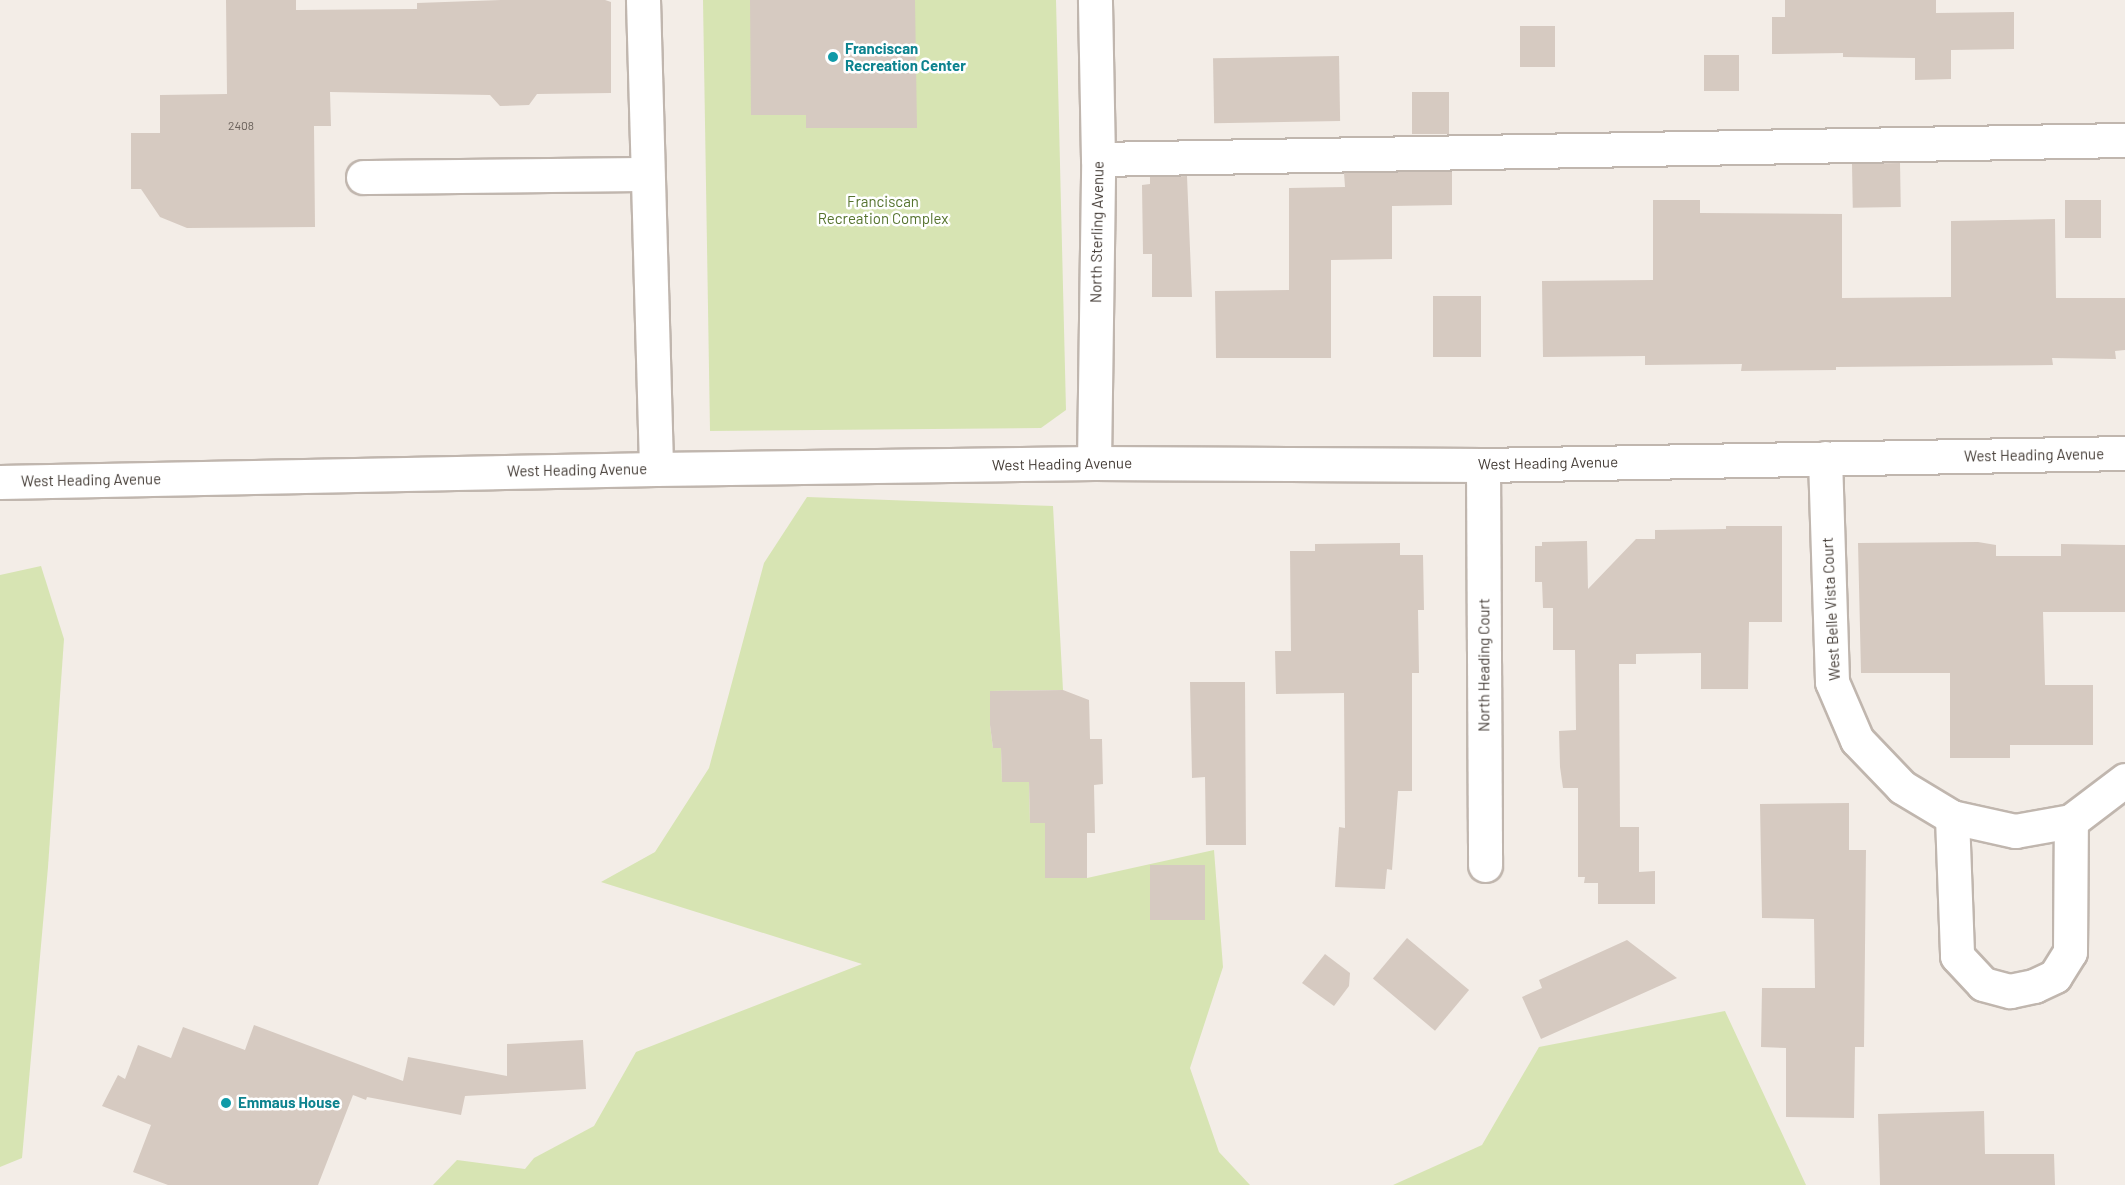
<!DOCTYPE html>
<style>
body{margin:0}
#map{position:relative;width:2125px;height:1185px;overflow:hidden;background:#f3ede7;font-family:Barlow,sans-serif}
div>[style]{position:absolute}
.green>*{inset:0;background:#d7e4b3}
.building>*{inset:0;background:#d6cac1;transform-origin:0 0}
.roads{filter:drop-shadow(2px 0 #c0b6ae) drop-shadow(-2px 0 #c0b6ae) drop-shadow(0 2px #c0b6ae) drop-shadow(0 -2px #c0b6ae)}
.minor>*{height:33px;margin:-16.5px;padding:0 16.5px;transform-origin:16.5px;border-radius:16.5px;background:#fff}
.dots>*{width:16px;height:16px;translate:-50% -50%;box-sizing:border-box;border:3px solid #fff;border-radius:50%}
span{translate:-50% -50%;white-space:nowrap;text-align:center;line-height:1.15;-webkit-text-stroke:5px #fff;paint-order:stroke}
.number-label{font-size:12px;color:#69605a}
.number-label span{-webkit-text-stroke-width:0}
.culture-label{font-size:15px;color:#0d838f;font-weight:700}
.left{translate:0 -50%;text-align:left}
.park-label{font-size:15px;color:#55732e}
.street-label{font-size:15px;color:#453d37}
</style>
<div id="map">
<div class="green">
<i style="clip-path:polygon(703px 0,1056px 0,1066px 410px,1041px 428px,710px 431px)"></i>
<i style="clip-path:polygon(807px 497px,1053px 506px,1063px 690px,990px 691px,990px 725px,993px 748px,1001px 748px,1002px 782px,1029px 782px,1030px 823px,1045px 823px,1045px 878px,1087px 878px,1214px 850px,1223px 967px,1190px 1068px,1219px 1152px,1250px 1185px,433px 1185px,457px 1160px,525px 1169px,534px 1158px,594px 1126px,636px 1052px,862px 964px,601px 882px,655px 852px,709px 768px,764px 563px)"></i>
<i style="clip-path:polygon(41px 566px,64px 639px,48px 867px,22px 1158px,0 1167px,0 575px)"></i>
<i style="clip-path:polygon(1725px 1011px,1806px 1185px,1393px 1185px,1482px 1145px,1539px 1047px)"></i>
</div>
<div class="building">
<i style="clip-path:polygon(226px 0,296px 0,296px 10px,417px 9px,417px 3px,501px 0,605px 0,611px 2px,611px 93px,537px 94px,529px 105px,500px 106px,490px 95px,330px 92px,331px 126px,314px 126px,315px 227px,187px 228px,160px 217px,141px 189px,131px 189px,131px 133px,160px 133px,160px 95px,227px 94px)"></i>
<i style="clip-path:polygon(750px 0,915px 0,917px 128px,806px 128px,806px 115px,751px 115px)"></i>
<i style="clip-path:polygon(1785px 0,1936px 0,1936px 13px,2014px 12px,2014px 49px,1951px 50px,1951px 79px,1915px 80px,1915px 58px,1843px 57px,1843px 53px,1772px 54px,1772px 17px,1785px 17px)"></i>
<i style="left:1520px;top:26px;width:35px;height:41px"></i>
<i style="left:1704px;top:55px;width:35px;height:36px"></i>
<i style="left:1339px;top:56px;width:65px;height:126px;rotate:89deg"></i>
<i style="left:1412px;top:92px;width:37px;height:42px"></i>
<i style="left:1900px;top:163px;width:44px;height:48px;rotate:89deg"></i>
<i style="clip-path:polygon(1452px 171px,1452px 205px,1392px 206px,1392px 259px,1331px 260px,1331px 358px,1216px 358px,1215px 291px,1289px 290px,1289px 188px,1345px 187px,1344px 173px)"></i>
<i style="clip-path:polygon(1187px 176px,1192px 297px,1152px 297px,1152px 254px,1143px 254px,1142px 185px,1150px 184px,1150px 177px)"></i>
<i style="clip-path:polygon(1653px 200px,1700px 200px,1700px 213px,1842px 214px,1842px 298px,1951px 297px,1951px 221px,2055px 219px,2056px 298px,2125px 298px,2125px 350px,2115px 351px,2116px 359px,2052px 358px,2053px 365px,1836px 367px,1836px 370px,1741px 371px,1742px 364px,1645px 365px,1645px 356px,1543px 357px,1542px 281px,1653px 280px)"></i>
<i style="left:2065px;top:200px;width:36px;height:38px"></i>
<i style="left:1433px;top:296px;width:48px;height:61px"></i>
<i style="clip-path:polygon(1726px 526px,1782px 526px,1782px 622px,1749px 622px,1748px 689px,1701px 689px,1701px 653px,1636px 654px,1636px 664px,1619px 664px,1620px 827px,1639px 827px,1639px 872px,1655px 871px,1655px 904px,1598px 904px,1598px 883px,1584px 883px,1585px 877px,1578px 877px,1578px 788px,1563px 788px,1560px 767px,1559px 731px,1576px 730px,1575px 650px,1553px 650px,1553px 608px,1543px 608px,1542px 582px,1535px 582px,1535px 546px,1542px 546px,1542px 542px,1587px 541px,1588px 589px,1636px 539px,1655px 539px,1655px 530px,1726px 529px)"></i>
<i style="clip-path:polygon(1978px 542px,1996px 545px,1996px 556px,2061px 556px,2061px 544px,2125px 545px,2125px 612px,2043px 612px,2045px 685px,2093px 685px,2093px 745px,2010px 745px,2010px 758px,1950px 758px,1950px 673px,1861px 673px,1858px 543px)"></i>
<i style="clip-path:polygon(1400px 543px,1400px 555px,1423px 555px,1424px 610px,1418px 610px,1419px 673px,1412px 673px,1412px 791px,1398px 791px,1392px 870px,1387px 869px,1385px 889px,1335px 887px,1339px 827px,1345px 828px,1344px 693px,1276px 694px,1275px 651px,1291px 651px,1290px 551px,1315px 551px,1315px 544px)"></i>
<i style="clip-path:polygon(1190px 682px,1245px 682px,1246px 845px,1206px 845px,1205px 777px,1192px 778px)"></i>
<i style="clip-path:polygon(1063px 690px,1089px 700px,1090px 739px,1102px 739px,1103px 784px,1094px 785px,1095px 833px,1087px 833px,1087px 878px,1045px 878px,1045px 823px,1030px 823px,1029px 782px,1002px 782px,1001px 748px,993px 748px,990px 725px,990px 691px)"></i>
<i style="clip-path:polygon(1849px 803px,1849px 850px,1866px 850px,1864px 1047px,1855px 1047px,1854px 1118px,1786px 1117px,1786px 1048px,1761px 1047px,1762px 988px,1815px 988px,1814px 919px,1762px 918px,1760px 804px)"></i>
<i style="left:1205px;top:865px;width:55px;height:55px;rotate:90deg"></i>
<i style="left:1407px;top:938px;width:81px;height:53px;rotate:40deg"></i>
<i style="clip-path:polygon(1627px 940px,1677px 978px,1541px 1039px,1522px 997px,1542px 988px,1539px 980px)"></i>
<i style="clip-path:polygon(1325px 954px,1350px 973px,1349px 986px,1334px 1006px,1302px 983px)"></i>
<i style="clip-path:polygon(254px 1025px,403px 1081px,408px 1057px,507px 1076px,507px 1044px,583px 1040px,586px 1089px,465px 1096px,461px 1115px,367px 1097px,366px 1100px,353px 1095px,318px 1185px,168px 1185px,133px 1172px,151px 1125px,102px 1106px,118px 1075px,125px 1079px,138px 1045px,171px 1058px,183px 1027px,245px 1050px)"></i>
<i style="clip-path:polygon(1984px 1111px,1985px 1154px,2054px 1154px,2055px 1185px,1880px 1185px,1878px 1114px)"></i>
</div>
<div class="roads">
<div class="minor">
<i style="left:643px;top:0;width:469px;rotate:88.4deg"></i>
<i style="left:1098px;top:159px;width:1027px;rotate:-1.06deg"></i>
<i style="left:363px;top:177px;width:284px;rotate:-0.6deg"></i>
<i style="left:1825px;top:458px;width:224px;rotate:88.2deg"></i>
<i style="left:1832px;top:682px;width:63px;rotate:66.7deg"></i>
<i style="left:1857px;top:740px;width:65px;rotate:46.2deg"></i>
<i style="left:1902px;top:787px;width:58px;rotate:31deg"></i>
<i style="left:1952px;top:817px;width:65px;rotate:12.5deg"></i>
<i style="left:2015px;top:831px;width:57px;rotate:-10.1deg"></i>
<i style="left:2071px;top:821px;width:68px;rotate:-37.2deg"></i>
<i style="left:1094px;top:463px;width:304px;rotate:-89.2deg"></i>
<i style="left:1098px;top:159px;width:159px;rotate:-91.1deg"></i>
<i style="left:1483px;top:465px;width:400px;rotate:89.7deg"></i>
<i style="left:0;top:482px;width:656px;rotate:-1.14deg"></i>
<i style="left:656px;top:469px;width:438px;rotate:-0.8deg"></i>
<i style="left:1094px;top:463px;width:389px;rotate:0.3deg"></i>
<i style="left:1483px;top:465px;width:642px;rotate:-1.07deg"></i>
<i style="left:1952px;top:817px;width:139px;rotate:87.9deg"></i>
<i style="left:1957px;top:956px;width:38px;rotate:47deg"></i>
<i style="left:1983px;top:984px;width:28px;rotate:15deg"></i>
<i style="left:2010px;top:991px;width:25px;rotate:-12deg"></i>
<i style="left:2034px;top:986px;width:23px;rotate:-25deg"></i>
<i style="left:2055px;top:976px;width:28px;rotate:-58deg"></i>
<i style="left:2070px;top:952px;width:131px;rotate:-89.6deg"></i>
</div>
</div>
<div class="dots">
<i style="left:833px;top:57px;background:#0f9aa8"></i>
<i style="left:226px;top:1103px;background:#0f9aa8"></i>
</div>
<div class="number-label">
<span style="left:241px;top:126px">2408</span>
</div>
<div class="culture-label">
<span class="left" style="left:845px;top:57px">Franciscan<br>Recreation Center</span>
<span class="left" style="left:238px;top:1103px">Emmaus House</span>
</div>
<div class="park-label">
<span style="left:883px;top:210px">Franciscan<br>Recreation Complex</span>
</div>
<div class="street-label">
<span style="left:1097px;top:232px;rotate:-89deg">North Sterling Avenue</span>
<span style="left:2034px;top:455px;rotate:-1deg">West Heading Avenue</span>
<span style="left:1548px;top:463px;rotate:-1deg">West Heading Avenue</span>
<span style="left:1062px;top:464px;rotate:-1deg">West Heading Avenue</span>
<span style="left:577px;top:470px;rotate:-1deg">West Heading Avenue</span>
<span style="left:91px;top:480px;rotate:-1deg">West Heading Avenue</span>
<span style="left:1831px;top:609px;rotate:-93deg">West Belle Vista Court</span>
<span style="left:1484px;top:665px;rotate:-90deg">North Heading Court</span>
</div>
</div>
